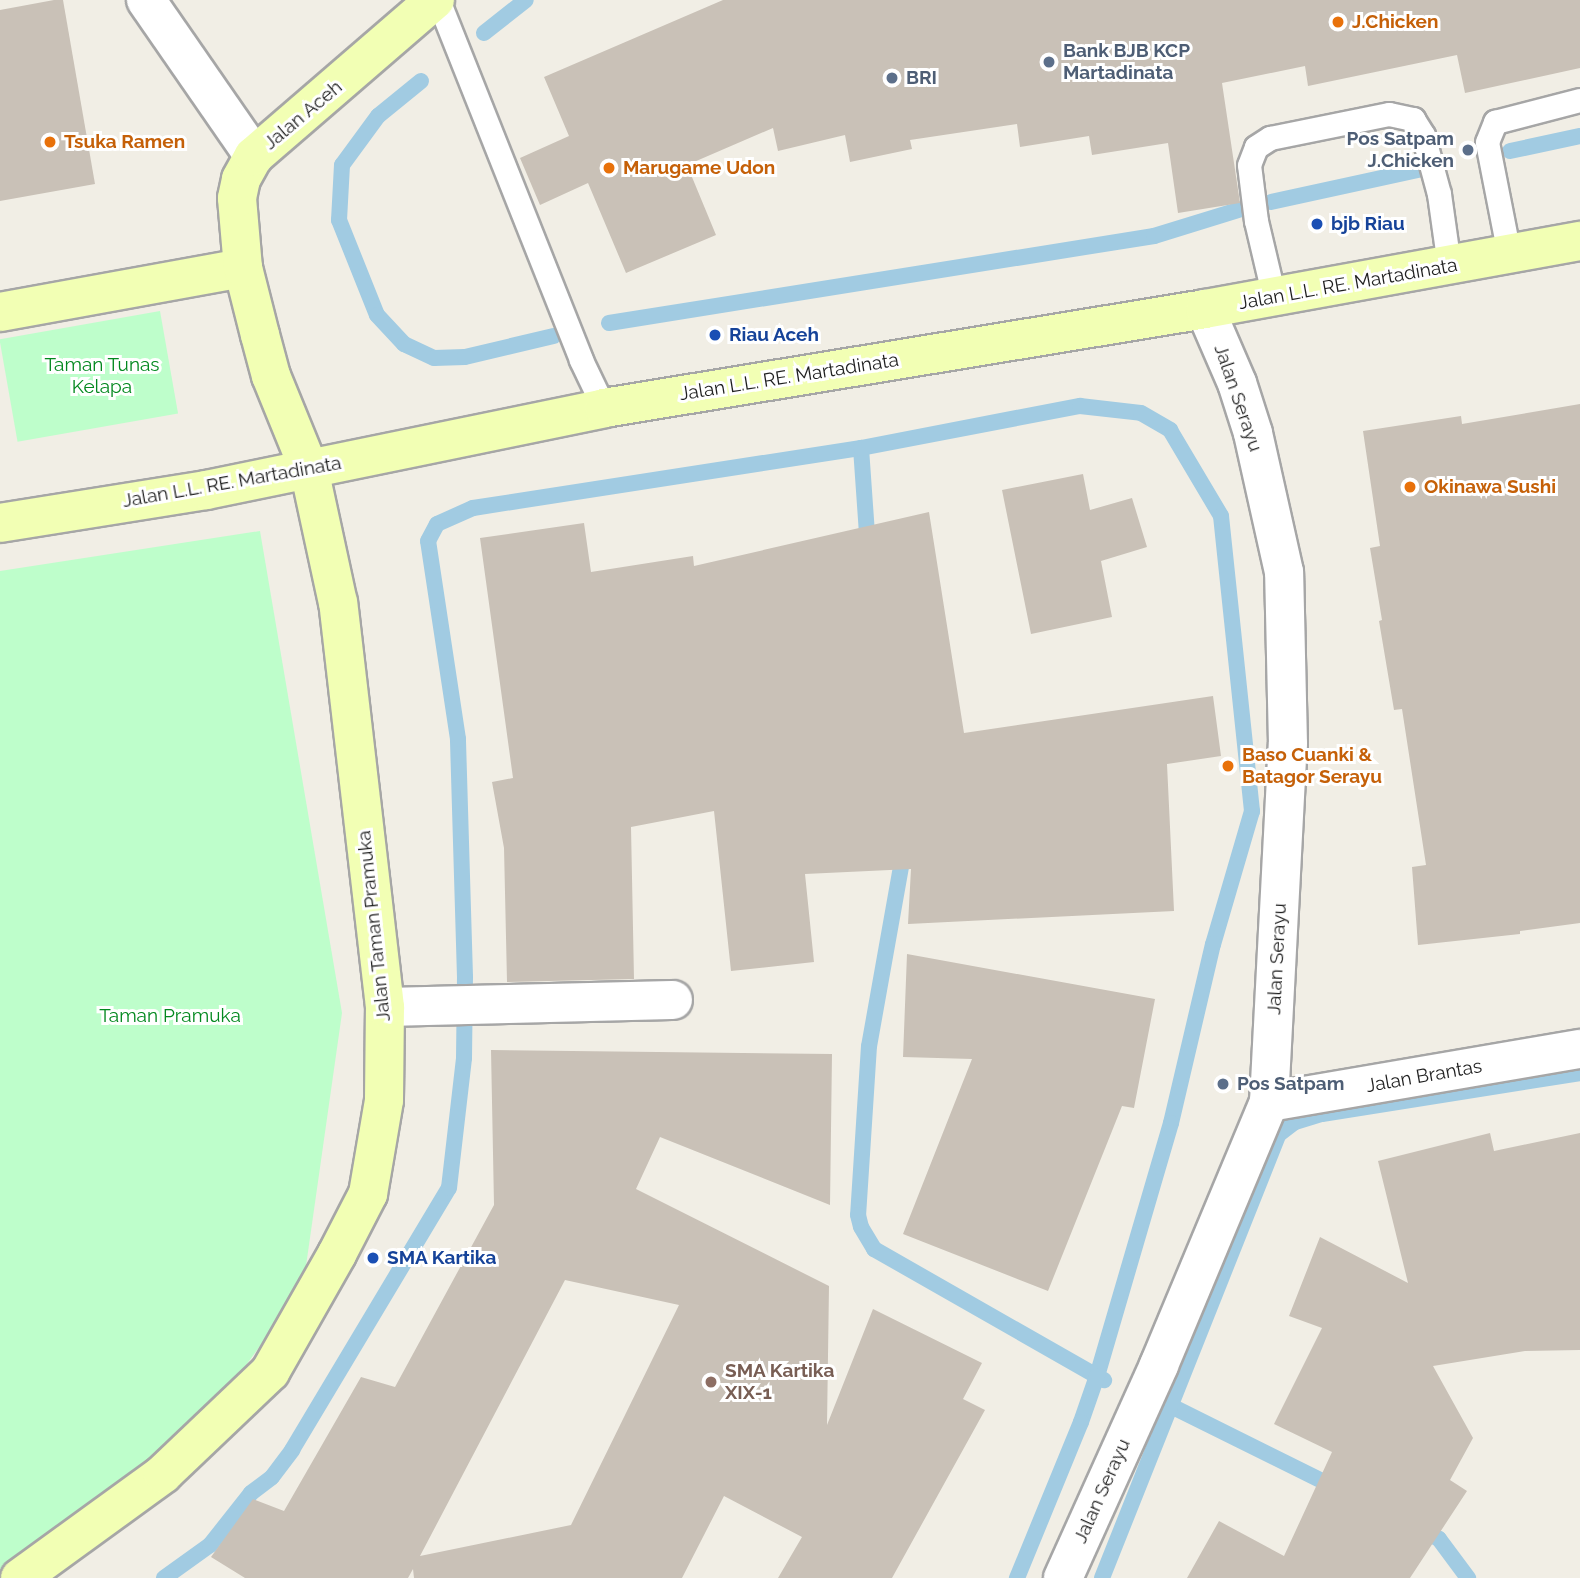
<!DOCTYPE html>
<style>
body{margin:0}
#map{position:relative;width:1580px;height:1578px;overflow:hidden;background:#f1eee5;font-family:Raleway,sans-serif}
div>[style]{position:absolute}
.park>*{inset:0;background:#befecb;transform-origin:0 0}
.stream>*{height:16px;margin:-8px;padding:0 8px;transform-origin:8px;border-radius:8px;background:#a1cbe2}
.building>*{inset:0;background:#c9c1b7}
.roads{filter:drop-shadow(2px 0 #a6a6a6) drop-shadow(-2px 0 #a6a6a6) drop-shadow(0 2px #a6a6a6) drop-shadow(0 -2px #a6a6a6)}
.lane>*{height:23px;margin:-11.5px;padding:0 11.5px;transform-origin:11.5px;border-radius:11.5px;background:#fff}
.street>*{height:38px;margin:-19px;padding:0 19px;transform-origin:19px;border-radius:19px;background:#fff}
.secondary>*{height:38px;margin:-19px;padding:0 19px;transform-origin:19px;border-radius:19px;background:#f2ffb4}
.dots>*{width:19px;height:19px;translate:-50% -50%;box-sizing:border-box;border:4px solid #fff;border-radius:50%}
span{translate:-50% -50%;white-space:nowrap;text-align:center;line-height:1.15;-webkit-text-stroke:6px #fff;paint-order:stroke}
.food-label{font-size:19px;color:#c56008;font-weight:700}
.left{translate:0 -50%;text-align:left}
.service-label{font-size:19px;color:#4e5e75;font-weight:700}
.right{translate:-100% -50%;text-align:right}
.street-label{font-size:19px;color:#1f1f1f}
.transit-label{font-size:19px;color:#164399;font-weight:700}
.park-label{font-size:19px;color:#02881e}
.education-label{font-size:19px;color:#785e54;font-weight:700}
</style>
<div id="map">
<div class="park">
<i style="left:160px;top:311px;width:104px;height:163px;rotate:80deg"></i>
<i style="clip-path:polygon(260px 531px,342px 1013px,303px 1287px,214px 1409px,0 1577px,0 571px)"></i>
</div>
<div class="stream">
<i style="left:484px;top:33px;width:53px;rotate:-38.2deg"></i>
<i style="left:421px;top:81px;width:55px;rotate:140.9deg"></i>
<i style="left:378px;top:116px;width:61px;rotate:126.3deg"></i>
<i style="left:342px;top:165px;width:55px;rotate:93.1deg"></i>
<i style="left:339px;top:220px;width:102px;rotate:68.2deg"></i>
<i style="left:377px;top:315px;width:40px;rotate:47deg"></i>
<i style="left:404px;top:344px;width:33px;rotate:25deg"></i>
<i style="left:434px;top:358px;width:31px;rotate:-2deg"></i>
<i style="left:465px;top:357px;width:91px;rotate:-13.3deg"></i>
<i style="left:1510px;top:151px;width:72px;rotate:-12.1deg"></i>
<i style="left:1271px;top:202px;width:155px;rotate:-12.3deg"></i>
<i style="left:609px;top:323px;width:552px;rotate:-9.07deg"></i>
<i style="left:1154px;top:236px;width:92px;rotate:-17.1deg"></i>
<i style="left:861px;top:448px;width:99px;rotate:86deg"></i>
<i style="left:904px;top:850px;width:199px;rotate:100.1deg"></i>
<i style="left:869px;top:1046px;width:169px;rotate:93.7deg"></i>
<i style="left:858px;top:1215px;width:12px;rotate:76deg"></i>
<i style="left:861px;top:1227px;width:26px;rotate:59deg"></i>
<i style="left:874px;top:1249px;width:265px;rotate:29.7deg"></i>
<i style="left:1165px;top:1403px;width:191px;rotate:26.4deg"></i>
<i style="left:1418px;top:1529px;width:23px;rotate:25deg"></i>
<i style="left:1439px;top:1539px;width:49px;rotate:53.4deg"></i>
<i style="left:164px;top:1578px;width:57px;rotate:-35.7deg"></i>
<i style="left:210px;top:1545px;width:66px;rotate:-51.7deg"></i>
<i style="left:251px;top:1493px;width:26px;rotate:-37deg"></i>
<i style="left:272px;top:1477px;width:34px;rotate:-53deg"></i>
<i style="left:292px;top:1450px;width:305px;rotate:-59.1deg"></i>
<i style="left:449px;top:1188px;width:131px;rotate:-83.4deg"></i>
<i style="left:464px;top:1058px;width:81px;rotate:-89.3deg"></i>
<i style="left:465px;top:977px;width:238px;rotate:-91.7deg"></i>
<i style="left:458px;top:739px;width:200px;rotate:-98.6deg"></i>
<i style="left:428px;top:541px;width:19px;rotate:-62deg"></i>
<i style="left:437px;top:524px;width:39px;rotate:-24deg"></i>
<i style="left:473px;top:508px;width:393px;rotate:-8.8deg"></i>
<i style="left:861px;top:448px;width:223px;rotate:-10.9deg"></i>
<i style="left:1080px;top:406px;width:61px;rotate:6.5deg"></i>
<i style="left:1141px;top:413px;width:34px;rotate:30deg"></i>
<i style="left:1170px;top:430px;width:100px;rotate:59.3deg"></i>
<i style="left:1221px;top:516px;width:297px;rotate:84deg"></i>
<i style="left:1252px;top:811px;width:139px;rotate:106.3deg"></i>
<i style="left:1213px;top:944px;width:184px;rotate:103.2deg"></i>
<i style="left:1171px;top:1123px;width:264px;rotate:106.3deg"></i>
<i style="left:1097px;top:1376px;width:49px;rotate:109.2deg"></i>
<i style="left:1081px;top:1422px;width:169px;rotate:112.3deg"></i>
<i style="left:1102px;top:1578px;width:478px;rotate:-68.3deg"></i>
<i style="left:1279px;top:1134px;width:20px;rotate:-37deg"></i>
<i style="left:1295px;top:1122px;width:28px;rotate:-17deg"></i>
<i style="left:1322px;top:1114px;width:261px;rotate:-9deg"></i>
</div>
<div class="building">
<i style="clip-path:polygon(54px 0,63px 0,95px 184px,0 201px,0 10px)"></i>
<i style="clip-path:polygon(723px 0,1580px 0,1580px 68px,1465px 93px,1457px 55px,1308px 86px,1305px 66px,1222px 83px,1240px 203px,1178px 213px,1168px 143px,1092px 155px,1089px 136px,1020px 147px,1017px 124px,910px 140px,912px 149px,850px 162px,845px 135px,778px 151px,773px 128px,687px 165px,716px 235px,626px 273px,588px 183px,540px 205px,520px 158px,569px 136px,544px 77px)"></i>
<i style="clip-path:polygon(1580px 404px,1580px 923px,1520px 931px,1520px 934px,1418px 945px,1412px 867px,1426px 865px,1402px 709px,1394px 710px,1379px 621px,1382px 620px,1370px 548px,1380px 546px,1363px 431px,1461px 416px,1462px 424px)"></i>
<i style="clip-path:polygon(1083px 474px,1090px 510px,1132px 498px,1147px 547px,1101px 561px,1112px 617px,1031px 634px,1002px 490px)"></i>
<i style="clip-path:polygon(929px 512px,964px 733px,1213px 696px,1221px 756px,1167px 764px,1174px 911px,908px 924px,911px 869px,805px 874px,814px 962px,731px 971px,714px 811px,631px 827px,634px 979px,507px 982px,504px 848px,492px 782px,513px 778px,480px 538px,584px 523px,591px 572px,693px 556px,694px 566px)"></i>
<i style="clip-path:polygon(907px 954px,1155px 999px,1134px 1108px,1122px 1106px,1048px 1291px,903px 1234px,972px 1059px,903px 1057px)"></i>
<i style="clip-path:polygon(evenodd,491px 1050px,832px 1054px,830px 1205px,660px 1137px,636px 1189px,829px 1286px,827px 1425px,873px 1309px,982px 1363px,963px 1399px,985px 1410px,892px 1578px,778px 1578px,802px 1537px,724px 1496px,682px 1578px,414px 1578px,413px 1569px,408px 1578px,245px 1578px,211px 1557px,253px 1499px,284px 1511px,361px 1377px,395px 1387px,494px 1205px,491px 1050px,565px 1280px,679px 1305px,571px 1525px,420px 1556px,565px 1280px)"></i>
<i style="clip-path:polygon(1490px 1133px,1494px 1151px,1580px 1133px,1580px 1350px,1525px 1351px,1433px 1366px,1473px 1438px,1450px 1480px,1467px 1491px,1410px 1578px,1187px 1578px,1219px 1521px,1284px 1556px,1332px 1452px,1274px 1424px,1322px 1328px,1289px 1316px,1320px 1237px,1408px 1283px,1378px 1161px)"></i>
</div>
<div class="roads">
<div class="lane">
<i style="left:438px;top:0;width:387px;rotate:68.3deg"></i>
<i style="left:581px;top:360px;width:53px;rotate:64.4deg"></i>
<i style="left:1509px;top:254px;width:114px;rotate:-101.1deg"></i>
<i style="left:1487px;top:142px;width:22px;rotate:-68deg"></i>
<i style="left:1495px;top:122px;width:88px;rotate:-14.5deg"></i>
<i style="left:1274px;top:297px;width:78px;rotate:-103.3deg"></i>
<i style="left:1256px;top:221px;width:56px;rotate:-97.1deg"></i>
<i style="left:1249px;top:165px;width:19px;rotate:-69deg"></i>
<i style="left:1256px;top:147px;width:17px;rotate:-33deg"></i>
<i style="left:1270px;top:138px;width:121px;rotate:-11.4deg"></i>
<i style="left:1389px;top:114px;width:25px;rotate:12deg"></i>
<i style="left:1413px;top:119px;width:19px;rotate:58deg"></i>
<i style="left:1423px;top:135px;width:61px;rotate:74.8deg"></i>
<i style="left:1439px;top:194px;width:72px;rotate:82deg"></i>
</div>
<div class="street">
<i style="left:146px;top:0;width:190px;rotate:55.3deg"></i>
<i style="left:385px;top:1007px;width:288px;rotate:-1.4deg"></i>
<i style="left:1269px;top:1102px;width:315px;rotate:-9.7deg"></i>
<i style="left:1063px;top:1578px;width:234px;rotate:-65.7deg"></i>
<i style="left:1159px;top:1365px;width:285px;rotate:-67.3deg"></i>
<i style="left:1269px;top:1102px;width:359px;rotate:-87deg"></i>
<i style="left:1288px;top:744px;width:172px;rotate:-91.3deg"></i>
<i style="left:1284px;top:572px;width:142px;rotate:-102.6deg"></i>
<i style="left:1253px;top:433px;width:52px;rotate:-107.7deg"></i>
<i style="left:1237px;top:383px;width:81px;rotate:-113.4deg"></i>
</div>
<div class="secondary">
<i style="left:0;top:312px;width:247px;rotate:-10.3deg"></i>
<i style="left:0;top:523px;width:209px;rotate:-9.1deg"></i>
<i style="left:206px;top:490px;width:406px;rotate:-11.6deg"></i>
<i style="left:604px;top:408px;width:609px;rotate:-9.35deg"></i>
<i style="left:1205px;top:309px;width:381px;rotate:-10.3deg"></i>
<i style="left:20px;top:1578px;width:177px;rotate:-36deg"></i>
<i style="left:163px;top:1474px;width:148px;rotate:-43.6deg"></i>
<i style="left:270px;top:1372px;width:136px;rotate:-60.4deg"></i>
<i style="left:337px;top:1254px;width:68px;rotate:-62.7deg"></i>
<i style="left:368px;top:1194px;width:95px;rotate:-80.3deg"></i>
<i style="left:384px;top:1100px;width:93px;rotate:-89.4deg"></i>
<i style="left:385px;top:1007px;width:407px;rotate:-96.6deg"></i>
<i style="left:338px;top:603px;width:137px;rotate:-102.2deg"></i>
<i style="left:309px;top:469px;width:100px;rotate:-112.2deg"></i>
<i style="left:271px;top:376px;width:42px;rotate:-105deg"></i>
<i style="left:260px;top:335px;width:69px;rotate:-104.2deg"></i>
<i style="left:243px;top:268px;width:70px;rotate:-94.9deg"></i>
<i style="left:237px;top:198px;width:19px;rotate:-78deg"></i>
<i style="left:241px;top:179px;width:26px;rotate:-61deg"></i>
<i style="left:254px;top:156px;width:239px;rotate:-40.8deg"></i>
</div>
</div>
<div class="dots">
<i style="left:1338px;top:22px;background:#e8710a"></i>
<i style="left:1049px;top:62px;background:#5c6f8a"></i>
<i style="left:892px;top:78px;background:#5c6f8a"></i>
<i style="left:50px;top:142px;background:#e8710a"></i>
<i style="left:1468px;top:150px;background:#5c6f8a"></i>
<i style="left:609px;top:168px;background:#e8710a"></i>
<i style="left:1317px;top:224px;background:#1a4fb4"></i>
<i style="left:715px;top:335px;background:#1a4fb4"></i>
<i style="left:1410px;top:487px;background:#e8710a"></i>
<i style="left:1228px;top:766px;background:#e8710a"></i>
<i style="left:1223px;top:1084px;background:#5c6f8a"></i>
<i style="left:373px;top:1258px;background:#1a4fb4"></i>
<i style="left:711px;top:1382px;background:#8d6e63"></i>
</div>
<div class="food-label">
<span class="left" style="left:1352px;top:22px">J.Chicken</span>
<span class="left" style="left:64px;top:142px">Tsuka Ramen</span>
<span class="left" style="left:623px;top:168px">Marugame Udon</span>
<span class="left" style="left:1424px;top:487px">Okinawa Sushi</span>
<span class="left" style="left:1242px;top:766px">Baso Cuanki &amp;<br>Batagor Serayu</span>
</div>
<div class="service-label">
<span class="left" style="left:1063px;top:62px">Bank BJB KCP<br>Martadinata</span>
<span class="left" style="left:906px;top:78px">BRI</span>
<span class="right" style="left:1454px;top:150px">Pos Satpam<br>J.Chicken</span>
<span class="left" style="left:1237px;top:1084px">Pos Satpam</span>
</div>
<div class="street-label">
<span style="left:303px;top:115px;rotate:-40deg">Jalan Aceh</span>
<span style="left:1348px;top:284px;rotate:-10deg">Jalan L.L. RE. Martadinata</span>
<span style="left:789px;top:377px;rotate:-9deg">Jalan L.L. RE. Martadinata</span>
<span style="left:1238px;top:398px;rotate:71deg">Jalan Serayu</span>
<span style="left:232px;top:482px;rotate:-10deg">Jalan L.L. RE. Martadinata</span>
<span style="left:374px;top:926px;rotate:-96deg">Jalan Taman Pramuka</span>
<span style="left:1277px;top:959px;rotate:-87deg">Jalan Serayu</span>
<span style="left:1424px;top:1076px;rotate:-10deg">Jalan Brantas</span>
<span style="left:1102px;top:1491px;rotate:-66deg">Jalan Serayu</span>
</div>
<div class="transit-label">
<span class="left" style="left:1331px;top:224px">bjb Riau</span>
<span class="left" style="left:729px;top:335px">Riau Aceh</span>
<span class="left" style="left:387px;top:1258px">SMA Kartika</span>
</div>
<div class="park-label">
<span style="left:102px;top:376px">Taman Tunas<br>Kelapa</span>
<span style="left:170px;top:1016px">Taman Pramuka</span>
</div>
<div class="education-label">
<span class="left" style="left:725px;top:1382px">SMA Kartika<br>XIX-1</span>
</div>
</div>
